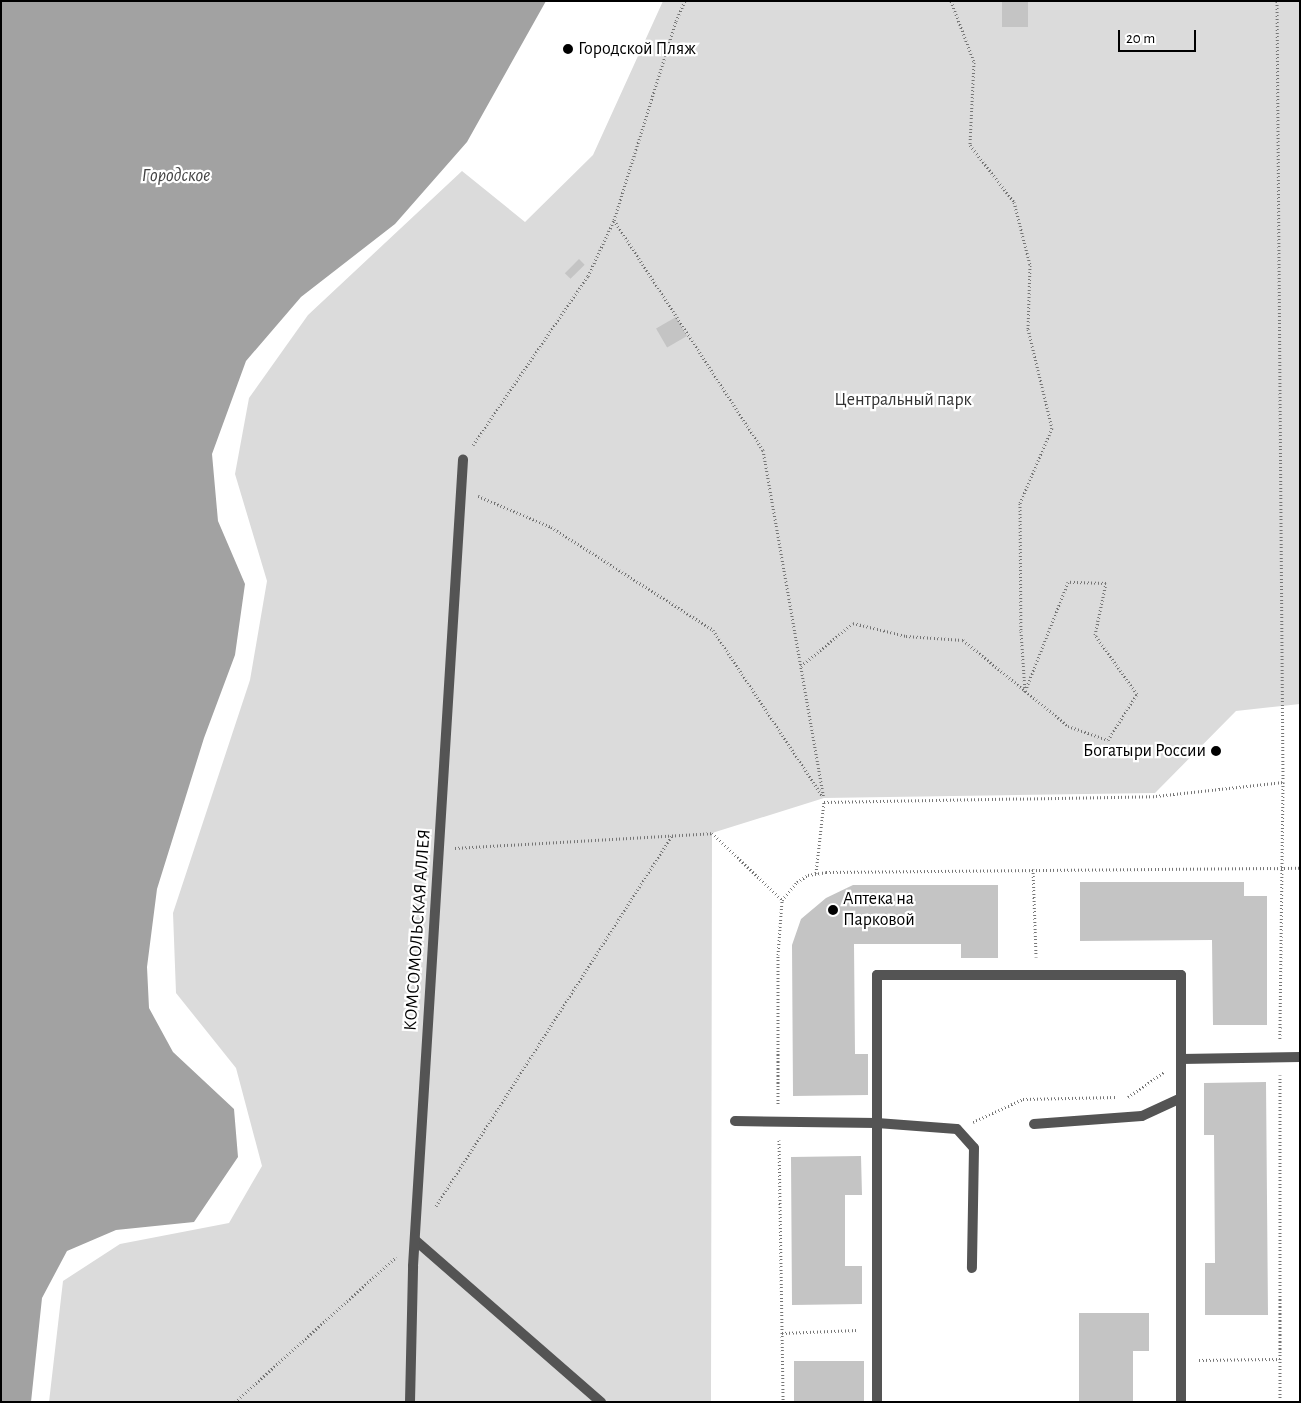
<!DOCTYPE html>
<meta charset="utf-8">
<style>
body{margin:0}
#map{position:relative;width:1301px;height:1403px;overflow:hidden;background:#fff;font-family:"Alegreya Sans",sans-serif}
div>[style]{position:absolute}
.green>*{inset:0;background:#dbdbdb}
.water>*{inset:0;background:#a2a2a2}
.building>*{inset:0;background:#c4c4c4;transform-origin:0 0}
.path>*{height:3px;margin-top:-1.5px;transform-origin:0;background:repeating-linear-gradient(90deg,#767676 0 1px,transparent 0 3.5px)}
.service>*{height:10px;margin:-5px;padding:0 5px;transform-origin:5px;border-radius:5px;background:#545454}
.pedestrian>*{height:10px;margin:-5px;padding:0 5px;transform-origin:5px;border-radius:5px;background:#545454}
.dots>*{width:14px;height:14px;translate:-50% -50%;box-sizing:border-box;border:2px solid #fff;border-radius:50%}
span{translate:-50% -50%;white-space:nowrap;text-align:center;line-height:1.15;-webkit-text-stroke:4.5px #fff;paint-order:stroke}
.poi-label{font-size:18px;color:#000}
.left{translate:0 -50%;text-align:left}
.right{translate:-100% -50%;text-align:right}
.park-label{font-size:18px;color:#323232}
.street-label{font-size:18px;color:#000}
.water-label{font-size:19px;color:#434343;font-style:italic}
.frame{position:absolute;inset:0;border:2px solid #000;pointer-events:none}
.scale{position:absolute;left:1118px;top:30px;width:78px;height:22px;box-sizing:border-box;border:2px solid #000;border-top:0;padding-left:6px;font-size:15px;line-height:18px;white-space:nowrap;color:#000;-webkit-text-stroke:4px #fff;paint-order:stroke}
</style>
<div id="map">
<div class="green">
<i style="clip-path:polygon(663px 1px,1300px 1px,1300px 704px,1236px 711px,1155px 793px,824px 798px,712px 833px,711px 1402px,49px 1402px,63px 1281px,120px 1244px,229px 1223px,262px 1166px,236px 1068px,176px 993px,173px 913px,250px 680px,267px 581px,235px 474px,249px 398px,308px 315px,462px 171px,525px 222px,593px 155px)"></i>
</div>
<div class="water">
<i style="clip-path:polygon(1px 1px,546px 1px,467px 142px,395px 224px,301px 297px,246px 361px,212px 454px,218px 521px,245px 584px,235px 655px,204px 738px,157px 889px,147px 967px,149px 1008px,173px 1052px,234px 1109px,238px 1157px,194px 1222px,116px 1230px,67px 1251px,42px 1298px,31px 1402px,1px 1402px)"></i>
</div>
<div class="building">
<i style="left:1002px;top:1px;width:26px;height:26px"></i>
<i style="left:579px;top:259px;width:8px;height:20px;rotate:45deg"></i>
<i style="left:676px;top:317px;width:22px;height:23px;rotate:60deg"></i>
<i style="clip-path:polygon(1080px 882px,1244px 882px,1244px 896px,1267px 896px,1267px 1025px,1213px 1025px,1212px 940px,1080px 941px)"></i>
<i style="clip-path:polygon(853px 885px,998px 885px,998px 958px,961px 958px,961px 944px,854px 944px,855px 1054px,868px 1054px,868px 1095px,793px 1096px,792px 945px,801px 919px,826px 898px)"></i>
<i style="clip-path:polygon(1266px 1082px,1268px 1315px,1205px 1315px,1205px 1263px,1215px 1263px,1214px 1135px,1204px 1135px,1204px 1083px)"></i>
<i style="clip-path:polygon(861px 1156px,862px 1195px,845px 1195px,845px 1266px,862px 1266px,862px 1304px,792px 1305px,791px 1157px)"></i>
<i style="clip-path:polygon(1079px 1313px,1149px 1313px,1149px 1351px,1133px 1351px,1133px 1402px,1079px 1402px)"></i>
<i style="left:794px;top:1361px;width:70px;height:41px"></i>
</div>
<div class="path">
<i style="left:951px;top:1px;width:65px;rotate:69.3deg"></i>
<i style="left:974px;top:62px;width:83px;rotate:92.8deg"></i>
<i style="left:970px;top:145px;width:72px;rotate:52.3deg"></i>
<i style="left:1014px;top:202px;width:65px;rotate:75.7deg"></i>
<i style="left:1030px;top:265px;width:64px;rotate:91.8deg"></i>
<i style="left:1028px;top:329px;width:102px;rotate:76.4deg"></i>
<i style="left:1052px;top:428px;width:82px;rotate:113.1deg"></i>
<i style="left:1020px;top:503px;width:128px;rotate:89.6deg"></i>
<i style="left:1021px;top:631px;width:61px;rotate:86.2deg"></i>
<i style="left:1277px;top:1px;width:781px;rotate:89.56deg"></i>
<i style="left:1283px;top:782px;width:257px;rotate:90.7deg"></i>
<i style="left:614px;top:220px;width:274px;rotate:57.1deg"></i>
<i style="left:763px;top:450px;width:353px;rotate:80.1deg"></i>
<i style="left:473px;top:445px;width:204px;rotate:-55.8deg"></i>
<i style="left:588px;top:276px;width:62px;rotate:-65.1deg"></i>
<i style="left:614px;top:220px;width:208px;rotate:-72.7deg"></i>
<i style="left:676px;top:21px;width:22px;rotate:-66deg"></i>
<i style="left:478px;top:496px;width:79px;rotate:23deg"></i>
<i style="left:551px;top:527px;width:192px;rotate:32.4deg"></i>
<i style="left:713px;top:630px;width:198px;rotate:56.6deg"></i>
<i style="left:801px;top:666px;width:67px;rotate:-39.6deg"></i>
<i style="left:853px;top:623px;width:55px;rotate:13.8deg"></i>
<i style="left:906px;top:636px;width:57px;rotate:4deg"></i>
<i style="left:963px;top:640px;width:136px;rotate:39.3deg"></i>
<i style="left:1068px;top:726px;width:42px;rotate:19.3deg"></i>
<i style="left:1108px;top:740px;width:54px;rotate:-57.8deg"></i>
<i style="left:1137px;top:694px;width:72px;rotate:-125.4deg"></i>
<i style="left:1095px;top:635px;width:53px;rotate:-78.1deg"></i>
<i style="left:1106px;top:583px;width:38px;rotate:-178deg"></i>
<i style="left:1068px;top:582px;width:115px;rotate:111.4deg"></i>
<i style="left:455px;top:848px;width:257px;rotate:-3.3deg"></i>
<i style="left:712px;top:833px;width:97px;rotate:43.7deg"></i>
<i style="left:782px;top:900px;width:23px;rotate:-50deg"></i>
<i style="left:797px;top:882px;width:13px;rotate:-32deg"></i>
<i style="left:808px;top:875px;width:18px;rotate:-9deg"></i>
<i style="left:826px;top:872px;width:474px;rotate:-0.5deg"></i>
<i style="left:1033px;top:869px;width:88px;rotate:88deg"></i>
<i style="left:816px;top:873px;width:71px;rotate:-83.6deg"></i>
<i style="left:824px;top:802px;width:332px;rotate:-1deg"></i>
<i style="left:1156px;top:796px;width:128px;rotate:-6.3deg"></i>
<i style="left:1280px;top:1075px;width:327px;rotate:90deg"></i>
<i style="left:1128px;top:1097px;width:44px;rotate:-34.8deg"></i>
<i style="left:778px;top:1104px;width:149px;rotate:-90deg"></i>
<i style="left:778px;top:955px;width:55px;rotate:-85.8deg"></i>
<i style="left:973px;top:1122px;width:55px;rotate:-24.7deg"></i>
<i style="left:1023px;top:1099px;width:94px;rotate:-1.2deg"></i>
<i style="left:779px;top:1140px;width:262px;rotate:89.1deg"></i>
<i style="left:436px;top:1206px;width:439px;rotate:-57.5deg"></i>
<i style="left:782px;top:1333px;width:76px;rotate:-2.3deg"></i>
<i style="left:1199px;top:1360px;width:81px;rotate:-0.7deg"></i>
<i style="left:235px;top:1402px;width:217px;rotate:-42deg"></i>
</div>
<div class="service">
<i style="left:1181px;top:1059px;width:119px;rotate:-1deg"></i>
<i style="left:735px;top:1121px;width:142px;rotate:0.8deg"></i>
<i style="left:877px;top:1123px;width:80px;rotate:4.3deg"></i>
<i style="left:957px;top:1129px;width:25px;rotate:48deg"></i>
<i style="left:974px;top:1148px;width:120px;rotate:91deg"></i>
<i style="left:1034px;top:1124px;width:108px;rotate:-4.2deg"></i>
<i style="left:1142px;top:1116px;width:43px;rotate:-24.8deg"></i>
<i style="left:415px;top:1240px;width:247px;rotate:41.1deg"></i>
<i style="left:877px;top:1402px;width:427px;rotate:-90deg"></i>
<i style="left:877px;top:975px;width:304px"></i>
<i style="left:1181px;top:975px;width:427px;rotate:90deg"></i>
</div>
<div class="pedestrian">
<i style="left:410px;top:1402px;width:136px;rotate:-88.7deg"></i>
<i style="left:413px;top:1266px;width:808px;rotate:-86.45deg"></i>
</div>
<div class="dots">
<i style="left:568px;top:49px;background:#000"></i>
<i style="left:1216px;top:751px;background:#000"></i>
<i style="left:833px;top:910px;background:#000"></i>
</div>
<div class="poi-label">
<span class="left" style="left:578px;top:49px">Городской Пляж</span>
<span class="right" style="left:1206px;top:751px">Богатыри России</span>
<span class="left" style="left:843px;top:910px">Аптека на<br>Парковой</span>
</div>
<div class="park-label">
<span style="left:903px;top:400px">Центральный парк</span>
</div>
<div class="street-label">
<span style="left:418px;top:930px;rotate:-86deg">КОМСОМОЛЬСКАЯ АЛЛЕЯ</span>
</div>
<div class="water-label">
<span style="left:176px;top:176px">Городское</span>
</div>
<div class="frame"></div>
<div class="scale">20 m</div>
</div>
